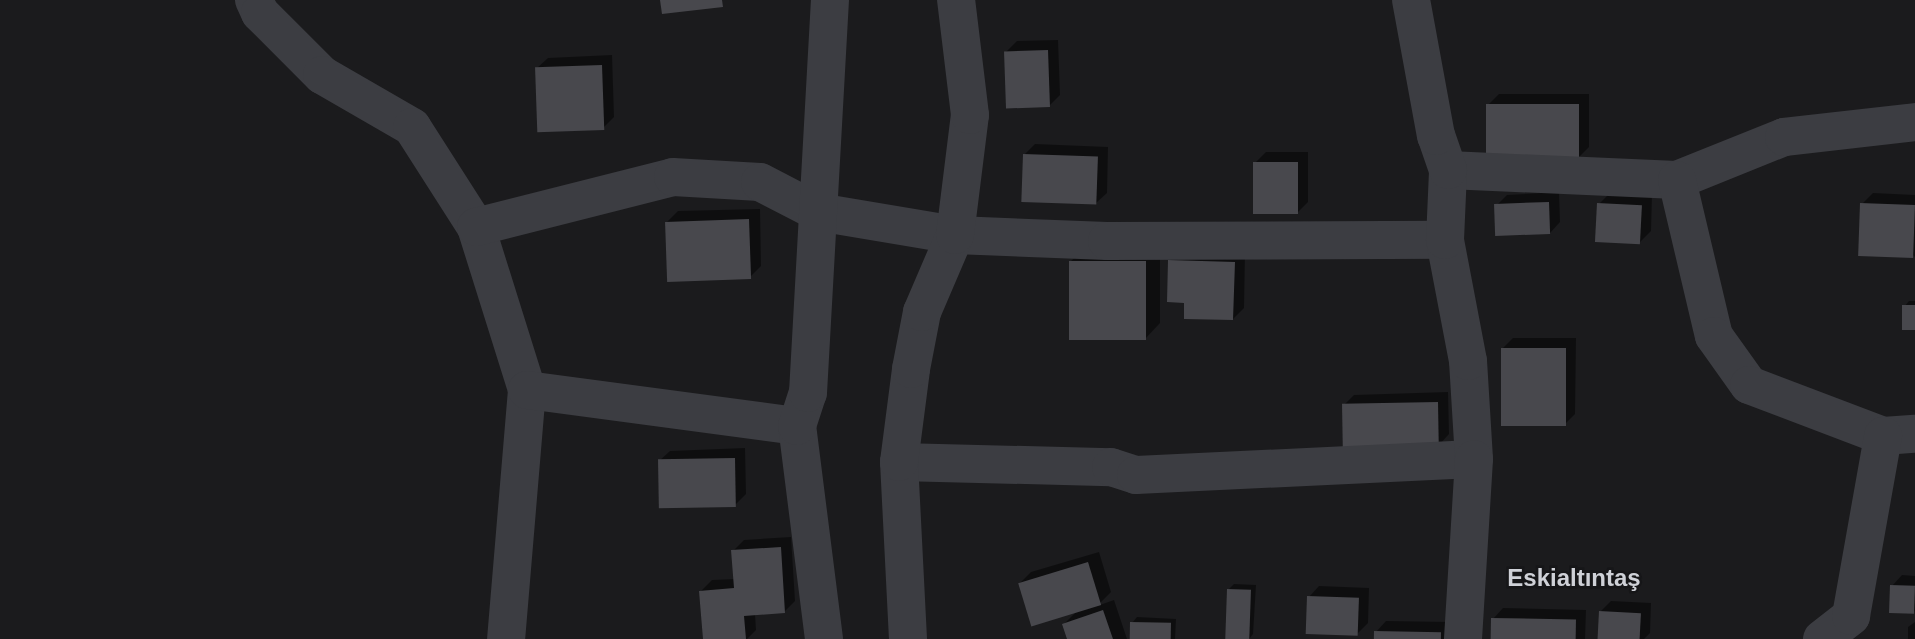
<!DOCTYPE html>
<meta charset="utf-8">
<style>
body{margin:0}
#map{position:relative;width:1915px;height:639px;overflow:hidden;background:#1b1b1d;font-family:Helvetica,sans-serif}
div>[style]{position:absolute}
.shadow>*{inset:0;background:#0007}
.building>*{inset:0;background:#48484d;transform-origin:0 0}
.minor>*{height:38px;margin:-19px;padding:0 19px;transform-origin:19px;border-radius:19px;background:#3c3d42}
span{translate:-50% -50%;white-space:nowrap;text-align:center;line-height:1.15;-webkit-text-stroke:5px #161618;paint-order:stroke}
.quarter-label{font-size:24px;color:#cfd1d7;font-weight:700}
</style>
<div id="map">
<div class="shadow">
<i style="clip-path:polygon(1058px 40px,1060px 95px,1049px 106px,1006px 52px,1017px 41px)"></i>
<i style="clip-path:polygon(612px 55px,614px 117px,603px 128px,537px 68px,548px 58px)"></i>
<i style="clip-path:polygon(1499px 94px,1589px 94px,1589px 147px,1578px 158px,1488px 105px)"></i>
<i style="clip-path:polygon(1035px 144px,1108px 147px,1107px 193px,1096px 203px,1024px 155px)"></i>
<i style="clip-path:polygon(1266px 152px,1308px 152px,1308px 202px,1297px 213px,1255px 163px)"></i>
<i style="clip-path:polygon(1559px 192px,1560px 222px,1550px 233px,1496px 206px,1507px 195px)"></i>
<i style="clip-path:polygon(1610px 193px,1652px 194px,1651px 231px,1640px 242px,1599px 204px)"></i>
<i style="clip-path:polygon(1873px 193px,1915px 195px,1915px 257px,1862px 204px)"></i>
<i style="clip-path:polygon(760px 209px,761px 266px,750px 277px,667px 222px,678px 211px)"></i>
<i style="clip-path:polygon(1086px 247px,1160px 247px,1160px 323px,1145px 339px,1070px 262px)"></i>
<i style="clip-path:polygon(1180px 250px,1245px 252px,1244px 308px,1233px 319px,1169px 261px)"></i>
<i style="clip-path:polygon(1909px 301px,1915px 301px,1915px 328px,1904px 307px)"></i>
<i style="clip-path:polygon(1513px 338px,1576px 338px,1575px 414px,1564px 425px,1502px 349px)"></i>
<i style="clip-path:polygon(1448px 392px,1449px 434px,1439px 445px,1343px 406px,1354px 395px)"></i>
<i style="clip-path:polygon(745px 448px,746px 494px,735px 505px,659px 461px,670px 451px)"></i>
<i style="clip-path:polygon(791px 537px,795px 601px,784px 612px,755px 614px,756px 630px,747px 639px,704px 639px,701px 591px,712px 580px,735px 579px,733px 551px,744px 540px)"></i>
<i style="clip-path:polygon(1099px 552px,1111px 592px,1097px 606px,1114px 600px,1127px 639px,1069px 639px,1064px 624px,1079px 609px,1020px 583px,1031px 572px)"></i>
<i style="clip-path:polygon(1902px 575px,1915px 576px,1915px 612px,1892px 586px)"></i>
<i style="clip-path:polygon(1234px 584px,1256px 585px,1253px 634px,1249px 639px,1228px 590px)"></i>
<i style="clip-path:polygon(1319px 586px,1369px 588px,1368px 623px,1357px 634px,1309px 597px)"></i>
<i style="clip-path:polygon(1611px 601px,1651px 603px,1650px 633px,1644px 639px,1600px 639px,1600px 612px)"></i>
<i style="clip-path:polygon(1503px 608px,1586px 610px,1585px 639px,1492px 639px,1493px 619px)"></i>
<i style="clip-path:polygon(1137px 617px,1176px 619px,1175px 639px,1131px 639px,1132px 623px)"></i>
<i style="clip-path:polygon(1386px 621px,1451px 622px,1450px 639px,1375px 639px,1376px 632px)"></i>
<i style="clip-path:polygon(1915px 622px,1915px 639px,1908px 639px,1908px 627px)"></i>
</div>
<div class="building">
<i style="clip-path:polygon(660px 0,722px 0,723px 7px,662px 14px)"></i>
<i style="left:1048px;top:50px;width:57px;height:44px;rotate:88deg"></i>
<i style="left:602px;top:65px;width:65px;height:67px;rotate:88deg"></i>
<i style="left:1486px;top:104px;width:93px;height:56px"></i>
<i style="left:1023px;top:154px;width:75px;height:48px;rotate:2deg"></i>
<i style="left:1253px;top:162px;width:45px;height:52px"></i>
<i style="left:1549px;top:202px;width:32px;height:55px;rotate:88deg"></i>
<i style="left:1597px;top:203px;width:45px;height:39px;rotate:3deg"></i>
<i style="left:1860px;top:203px;width:55px;height:53px;rotate:2deg"></i>
<i style="left:749px;top:219px;width:60px;height:84px;rotate:88deg"></i>
<i style="clip-path:polygon(1168px 260px,1235px 262px,1233px 320px,1184px 319px,1184px 303px,1167px 302px)"></i>
<i style="left:1146px;top:261px;width:79px;height:77px;rotate:90deg"></i>
<i style="left:1915px;top:305px;width:25px;height:13px;rotate:90deg"></i>
<i style="left:1501px;top:348px;width:65px;height:78px"></i>
<i style="left:1438px;top:402px;width:45px;height:96px;rotate:89deg"></i>
<i style="left:735px;top:458px;width:49px;height:77px;rotate:89deg"></i>
<i style="clip-path:polygon(781px 547px,785px 613px,744px 616px,746px 639px,703px 639px,699px 591px,734px 588px,731px 550px)"></i>
<i style="left:1088px;top:562px;width:45px;height:73px;rotate:73deg"></i>
<i style="left:1890px;top:585px;width:25px;height:28px;rotate:2deg"></i>
<i style="left:1227px;top:589px;width:24px;height:50px;rotate:2deg"></i>
<i style="left:1307px;top:596px;width:52px;height:38px;rotate:2deg"></i>
<i style="clip-path:polygon(1103px 610px,1113px 639px,1067px 639px,1062px 624px)"></i>
<i style="left:1599px;top:611px;width:42px;height:28px;rotate:3deg"></i>
<i style="left:1491px;top:618px;width:85px;height:21px;rotate:1deg"></i>
<i style="left:1130px;top:622px;width:41px;height:17px;rotate:1deg"></i>
<i style="left:1374px;top:631px;width:67px;height:8px;rotate:1deg"></i>
</div>
<div class="minor">
<i style="left:254px;top:0;width:14px;rotate:65deg"></i>
<i style="left:260px;top:13px;width:88px;rotate:45deg"></i>
<i style="left:322px;top:75px;width:104px;rotate:30deg"></i>
<i style="left:412px;top:127px;width:119px;rotate:57.4deg"></i>
<i style="left:476px;top:227px;width:171px;rotate:72.6deg"></i>
<i style="left:527px;top:390px;width:250px;rotate:94.8deg"></i>
<i style="left:1448px;top:170px;width:229px;rotate:2.5deg"></i>
<i style="left:1677px;top:180px;width:115px;rotate:-21.9deg"></i>
<i style="left:1784px;top:137px;width:132px;rotate:-6.5deg"></i>
<i style="left:1677px;top:180px;width:160px;rotate:76.7deg"></i>
<i style="left:1714px;top:336px;width:60px;rotate:54.5deg"></i>
<i style="left:1749px;top:385px;width:143px;rotate:20.8deg"></i>
<i style="left:1883px;top:436px;width:32px;rotate:-4deg"></i>
<i style="left:476px;top:227px;width:203px;rotate:-14.2deg"></i>
<i style="left:673px;top:177px;width:87px;rotate:3.3deg"></i>
<i style="left:760px;top:182px;width:65px;rotate:27.3deg"></i>
<i style="left:818px;top:212px;width:139px;rotate:9.5deg"></i>
<i style="left:955px;top:235px;width:152px;rotate:2.3deg"></i>
<i style="left:1107px;top:241px;width:338px;rotate:-0.2deg"></i>
<i style="left:527px;top:390px;width:272px;rotate:7.6deg"></i>
<i style="left:899px;top:462px;width:212px;rotate:1.4deg"></i>
<i style="left:1111px;top:467px;width:26px;rotate:18deg"></i>
<i style="left:1136px;top:475px;width:338px;rotate:-2.7deg"></i>
<i style="left:1474px;top:459px;width:98px;rotate:-93.5deg"></i>
<i style="left:1468px;top:361px;width:123px;rotate:-100.8deg"></i>
<i style="left:1445px;top:240px;width:70px;rotate:-87.5deg"></i>
<i style="left:1448px;top:170px;width:36px;rotate:-109deg"></i>
<i style="left:1436px;top:136px;width:138px;rotate:-100.4deg"></i>
<i style="left:824px;top:639px;width:215px;rotate:-97.2deg"></i>
<i style="left:797px;top:426px;width:35px;rotate:-72deg"></i>
<i style="left:808px;top:393px;width:394px;rotate:-86.8deg"></i>
<i style="left:908px;top:639px;width:177px;rotate:-92.9deg"></i>
<i style="left:899px;top:462px;width:94px;rotate:-82.6deg"></i>
<i style="left:911px;top:369px;width:58px;rotate:-79.1deg"></i>
<i style="left:922px;top:312px;width:84px;rotate:-66.8deg"></i>
<i style="left:955px;top:235px;width:121px;rotate:-82.9deg"></i>
<i style="left:970px;top:115px;width:116px;rotate:-96.9deg"></i>
<i style="left:1463px;top:639px;width:180px;rotate:-86.5deg"></i>
<i style="left:1822px;top:639px;width:37px;rotate:-38deg"></i>
<i style="left:1851px;top:616px;width:183px;rotate:-79.9deg"></i>
</div>
<div class="quarter-label">
<span style="left:1574px;top:578px">Eskialtıntaş</span>
</div>
</div>
